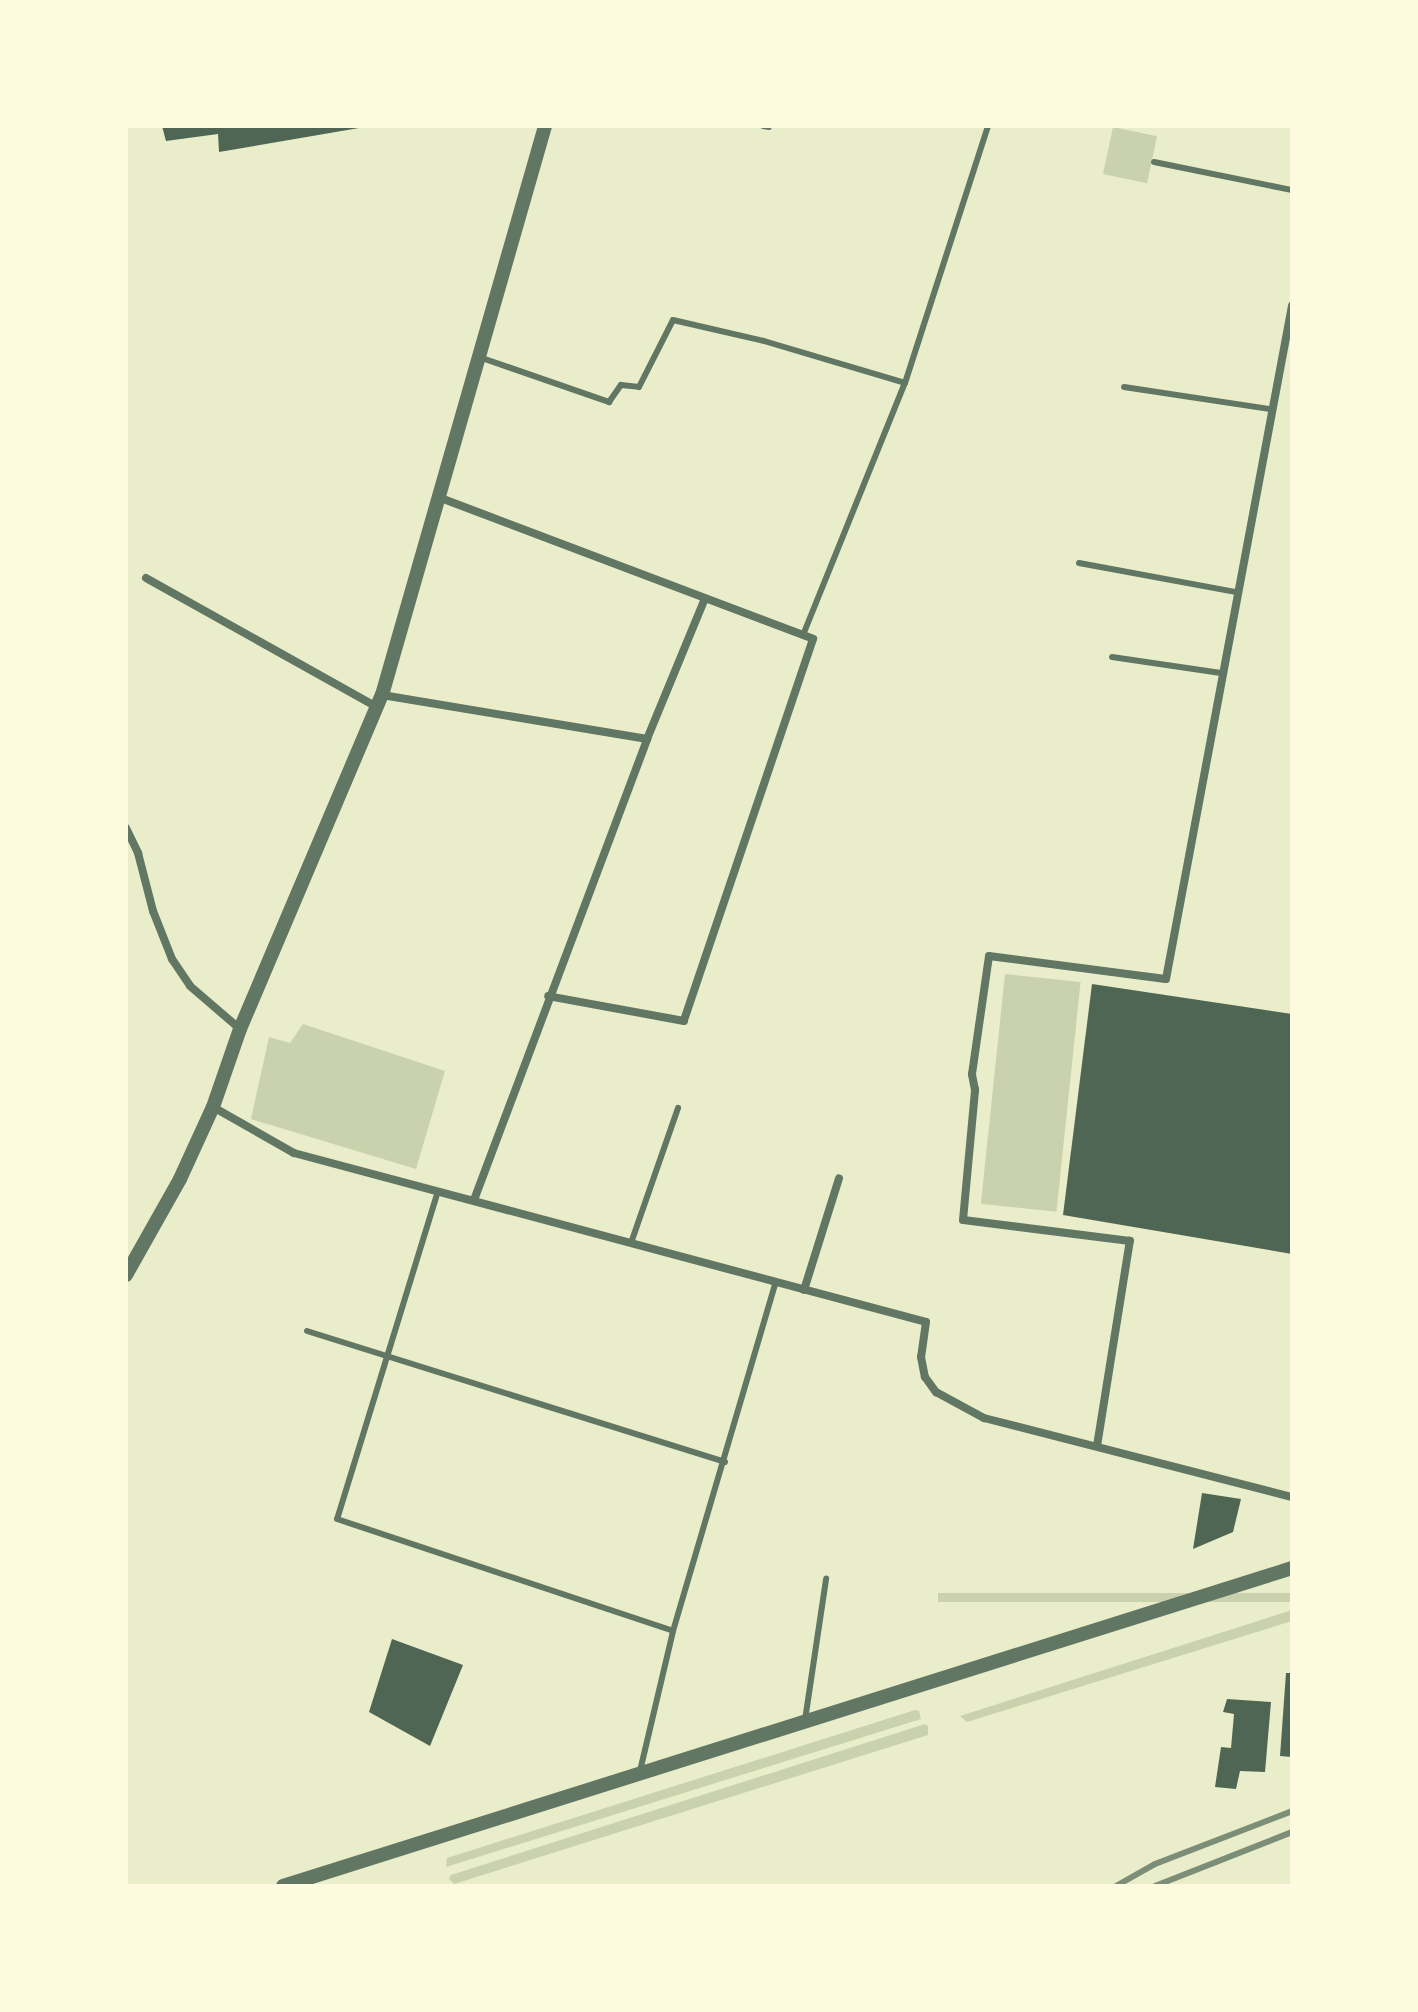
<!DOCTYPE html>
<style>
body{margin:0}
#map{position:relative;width:1418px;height:2012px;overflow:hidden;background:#e9edc9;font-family:Signika,sans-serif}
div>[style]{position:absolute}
.green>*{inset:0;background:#cad2ad;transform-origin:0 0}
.building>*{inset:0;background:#4f6655}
.service>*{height:6px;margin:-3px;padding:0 3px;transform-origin:3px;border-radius:3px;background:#617663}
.minor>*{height:8px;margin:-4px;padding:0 4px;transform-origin:4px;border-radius:4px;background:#617663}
.tertiary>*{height:14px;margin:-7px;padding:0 7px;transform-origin:7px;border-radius:7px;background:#617663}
.rail>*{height:6px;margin:-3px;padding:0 3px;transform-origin:3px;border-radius:3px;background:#7c8e77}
span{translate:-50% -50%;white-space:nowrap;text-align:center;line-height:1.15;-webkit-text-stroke:6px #fefae0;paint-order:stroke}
.frame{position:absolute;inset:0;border:128px solid #fefae0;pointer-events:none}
</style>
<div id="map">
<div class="green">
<i style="left:1113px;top:127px;width:45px;height:48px;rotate:12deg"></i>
<i style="left:1005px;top:974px;width:76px;height:231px;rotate:6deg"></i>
<i style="clip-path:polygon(303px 1024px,445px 1071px,416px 1169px,251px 1119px,269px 1037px,290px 1043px)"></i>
<i style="left:1292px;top:1593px;width:9px;height:354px;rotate:90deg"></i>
<i style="clip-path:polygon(1292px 1610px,1292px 1621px,967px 1722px,960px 1716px)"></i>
<i style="clip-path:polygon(915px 1710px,919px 1711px,921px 1719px,446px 1867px,447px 1858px)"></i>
<i style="clip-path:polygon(925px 1724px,928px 1726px,928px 1735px,454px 1884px,449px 1879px,451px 1875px)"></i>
</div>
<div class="building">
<i style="clip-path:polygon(162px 126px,359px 126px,359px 128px,219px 152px,218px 134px,166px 141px)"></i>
<i style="clip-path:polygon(1092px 984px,1292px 1014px,1292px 1254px,1063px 1215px)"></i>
<i style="clip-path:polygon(1202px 1493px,1241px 1499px,1233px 1532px,1193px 1549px)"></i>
<i style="clip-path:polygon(392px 1639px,463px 1665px,430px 1746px,369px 1712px)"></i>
<i style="clip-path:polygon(1286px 1673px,1292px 1673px,1292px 1757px,1280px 1756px)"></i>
<i style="clip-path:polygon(1227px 1699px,1271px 1702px,1265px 1772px,1240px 1771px,1236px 1789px,1215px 1787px,1221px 1747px,1231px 1748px,1234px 1714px,1223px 1712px)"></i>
</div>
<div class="service">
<i style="left:763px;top:126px;width:6px;rotate:9deg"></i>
<i style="left:1154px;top:162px;width:141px;rotate:11.5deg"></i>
<i style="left:479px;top:357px;width:138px;rotate:19.1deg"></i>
<i style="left:609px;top:402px;width:21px;rotate:-55deg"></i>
<i style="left:621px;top:385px;width:18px;rotate:6deg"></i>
<i style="left:639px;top:387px;width:75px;rotate:-63.1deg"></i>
<i style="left:673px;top:320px;width:93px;rotate:13deg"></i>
<i style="left:764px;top:341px;width:147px;rotate:16.6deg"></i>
<i style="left:1124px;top:387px;width:148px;rotate:8.6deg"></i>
<i style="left:1079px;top:563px;width:160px;rotate:10.5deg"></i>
<i style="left:803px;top:635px;width:272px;rotate:-68deg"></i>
<i style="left:905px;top:383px;width:270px;rotate:-72.1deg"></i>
<i style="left:1112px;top:657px;width:110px;rotate:8.4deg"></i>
<i style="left:438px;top:1191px;width:343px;rotate:107.1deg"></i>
<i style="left:337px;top:1519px;width:354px;rotate:18.4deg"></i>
<i style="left:631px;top:1243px;width:143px;rotate:-70.8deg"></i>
<i style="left:307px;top:1331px;width:438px;rotate:17.4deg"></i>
<i style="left:805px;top:1720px;width:143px;rotate:-81.5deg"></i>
<i style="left:640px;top:1771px;width:144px;rotate:-76.7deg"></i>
<i style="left:673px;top:1631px;width:364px;rotate:-73.6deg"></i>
</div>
<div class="minor">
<i style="left:438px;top:497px;width:401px;rotate:20.7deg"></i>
<i style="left:813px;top:639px;width:403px;rotate:108.7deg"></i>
<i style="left:684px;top:1021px;width:138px;rotate:-169.6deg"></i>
<i style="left:146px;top:578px;width:265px;rotate:29.2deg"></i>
<i style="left:382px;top:695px;width:269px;rotate:9.4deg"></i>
<i style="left:126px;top:828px;width:28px;rotate:64deg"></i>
<i style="left:138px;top:853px;width:60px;rotate:75.5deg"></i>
<i style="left:153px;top:911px;width:52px;rotate:68.4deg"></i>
<i style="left:172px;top:959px;width:32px;rotate:56deg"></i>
<i style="left:190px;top:986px;width:66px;rotate:40.7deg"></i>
<i style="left:213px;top:1107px;width:93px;rotate:29.6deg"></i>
<i style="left:294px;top:1153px;width:654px;rotate:14.97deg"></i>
<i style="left:926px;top:1322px;width:35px;rotate:98deg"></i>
<i style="left:921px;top:1357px;width:20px;rotate:79deg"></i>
<i style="left:925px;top:1377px;width:19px;rotate:54deg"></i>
<i style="left:936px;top:1392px;width:55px;rotate:28.4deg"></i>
<i style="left:984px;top:1418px;width:318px;rotate:14.4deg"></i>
<i style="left:474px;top:1200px;width:492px;rotate:-69.4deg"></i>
<i style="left:647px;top:739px;width:152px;rotate:-67.6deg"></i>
<i style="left:804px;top:1290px;width:117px;rotate:-72.6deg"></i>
<i style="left:1097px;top:1446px;width:208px;rotate:-80.9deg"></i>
<i style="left:1130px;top:1241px;width:168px;rotate:-172.8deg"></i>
<i style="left:963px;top:1220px;width:131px;rotate:-84.7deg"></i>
<i style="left:975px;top:1090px;width:16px;rotate:-101deg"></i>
<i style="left:972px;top:1074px;width:119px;rotate:-81.8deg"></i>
<i style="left:989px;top:956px;width:178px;rotate:7.4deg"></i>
<i style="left:1166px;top:979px;width:685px;rotate:-79.4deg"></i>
</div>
<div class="tertiary">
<i style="left:126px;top:1275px;width:110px;rotate:-60.6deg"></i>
<i style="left:180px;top:1179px;width:79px;rotate:-65.4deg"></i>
<i style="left:213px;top:1107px;width:83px;rotate:-70.9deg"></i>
<i style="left:240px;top:1029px;width:363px;rotate:-67deg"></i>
<i style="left:382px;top:695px;width:592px;rotate:-74.01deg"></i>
<i style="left:283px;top:1886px;width:1058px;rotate:-17.49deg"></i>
</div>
<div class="rail">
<i style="left:1116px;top:1886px;width:45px;rotate:-29.4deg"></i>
<i style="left:1155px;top:1864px;width:147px;rotate:-21.1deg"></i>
<i style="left:1155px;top:1886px;width:147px;rotate:-21.5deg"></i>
</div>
<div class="frame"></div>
</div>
